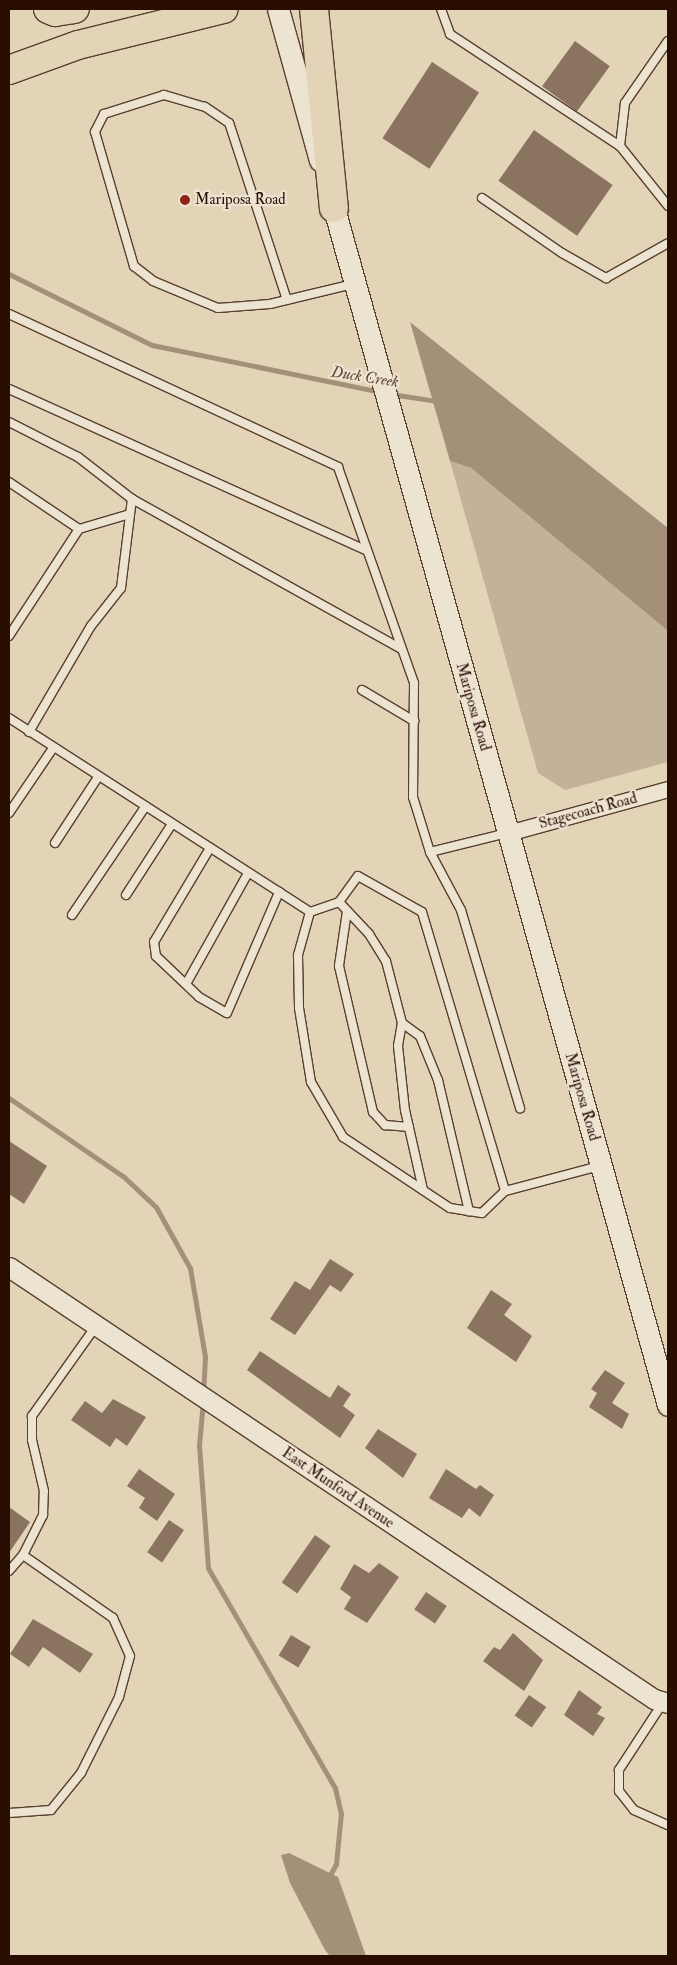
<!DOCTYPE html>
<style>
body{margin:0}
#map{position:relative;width:677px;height:1965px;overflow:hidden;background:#e3d4b8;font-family:"IM FELL Double Pica",serif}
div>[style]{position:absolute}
.green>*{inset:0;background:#c3b299}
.water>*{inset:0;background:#a49079}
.stream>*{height:5px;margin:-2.5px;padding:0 2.5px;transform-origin:2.5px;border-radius:2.5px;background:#a49079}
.building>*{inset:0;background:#8a7460;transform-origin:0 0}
.roads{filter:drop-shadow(1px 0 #583f2e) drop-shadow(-1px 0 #583f2e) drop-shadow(0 1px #583f2e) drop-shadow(0 -1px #583f2e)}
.service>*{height:8px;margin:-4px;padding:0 4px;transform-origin:4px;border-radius:4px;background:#ede3d1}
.minor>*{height:15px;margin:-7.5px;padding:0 7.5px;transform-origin:7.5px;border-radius:7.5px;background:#ede3d1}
.tertiary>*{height:19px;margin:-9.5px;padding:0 9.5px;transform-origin:9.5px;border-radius:9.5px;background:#ede3d1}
.secondary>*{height:21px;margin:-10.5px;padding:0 10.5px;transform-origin:10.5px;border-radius:10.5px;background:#ede3d1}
.motorway>*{height:28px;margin:-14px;padding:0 14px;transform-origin:14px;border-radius:14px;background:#e3d4b8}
.dots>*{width:14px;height:14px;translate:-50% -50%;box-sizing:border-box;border:2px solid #ede3d1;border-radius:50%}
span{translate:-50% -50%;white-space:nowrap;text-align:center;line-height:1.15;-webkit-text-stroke:4.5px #ede3d1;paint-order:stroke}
.poi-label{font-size:15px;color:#290d00}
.left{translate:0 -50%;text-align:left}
.street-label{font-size:15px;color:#290d00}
.water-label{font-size:16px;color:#604836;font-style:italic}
.frame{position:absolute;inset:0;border:10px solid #290d00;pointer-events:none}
</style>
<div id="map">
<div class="green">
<i style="clip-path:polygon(450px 461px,471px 468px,668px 631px,668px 762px,565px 790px,538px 773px)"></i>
</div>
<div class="water">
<i style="clip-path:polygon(410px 322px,668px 528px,668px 631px,471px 468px,450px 461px)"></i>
<i style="clip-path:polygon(289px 1853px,338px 1877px,366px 1956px,330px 1956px,325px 1950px,290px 1883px,281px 1855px)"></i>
</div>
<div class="stream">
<i style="left:9px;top:274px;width:160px;rotate:26.4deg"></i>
<i style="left:152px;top:345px;width:233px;rotate:11.6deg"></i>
<i style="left:391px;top:394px;width:47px;rotate:8.7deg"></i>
<i style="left:9px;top:1098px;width:140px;rotate:34.5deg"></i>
<i style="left:124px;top:1177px;width:44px;rotate:43.2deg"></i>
<i style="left:156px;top:1207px;width:70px;rotate:60.9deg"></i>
<i style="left:190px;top:1268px;width:90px;rotate:80.4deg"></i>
<i style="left:205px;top:1357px;width:36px;rotate:93deg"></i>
<i style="left:203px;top:1401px;width:44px;rotate:95.2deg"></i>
<i style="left:199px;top:1445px;width:123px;rotate:85.8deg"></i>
<i style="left:208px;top:1568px;width:254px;rotate:60deg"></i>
<i style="left:335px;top:1788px;width:26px;rotate:77deg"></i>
<i style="left:341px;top:1813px;width:51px;rotate:95.6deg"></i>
<i style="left:336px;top:1864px;width:18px;rotate:119deg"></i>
</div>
<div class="building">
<i style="left:575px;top:41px;width:43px;height:56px;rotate:36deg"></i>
<i style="left:432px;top:62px;width:56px;height:91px;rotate:33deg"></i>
<i style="left:534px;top:130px;width:96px;height:62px;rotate:35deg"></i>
<i style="clip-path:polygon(9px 1141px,47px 1166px,24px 1204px,9px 1194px)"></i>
<i style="clip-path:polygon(330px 1259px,354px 1274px,341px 1292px,330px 1285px,295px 1335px,270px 1319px,295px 1281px,310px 1290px)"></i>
<i style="clip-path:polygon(491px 1290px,512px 1304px,504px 1315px,532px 1336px,516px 1362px,467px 1328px)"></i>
<i style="clip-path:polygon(260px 1351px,330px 1398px,338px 1385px,351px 1394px,343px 1406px,355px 1415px,340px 1438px,247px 1370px)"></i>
<i style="clip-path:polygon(605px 1370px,625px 1383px,612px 1403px,629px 1414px,622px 1429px,589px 1407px,597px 1393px,591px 1389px)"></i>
<i style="clip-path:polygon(113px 1399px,146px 1417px,127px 1446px,116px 1438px,110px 1447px,71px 1420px,85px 1401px,102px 1413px)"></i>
<i style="clip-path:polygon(378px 1429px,417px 1454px,403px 1478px,365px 1448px)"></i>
<i style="clip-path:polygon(139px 1469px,175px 1494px,157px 1521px,139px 1508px,145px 1498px,127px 1486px)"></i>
<i style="clip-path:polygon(446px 1469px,476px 1489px,480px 1485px,494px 1495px,480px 1517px,469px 1508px,462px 1518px,429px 1498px)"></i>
<i style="clip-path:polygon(9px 1507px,30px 1522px,9px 1553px)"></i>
<i style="left:169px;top:1520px;width:18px;height:39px;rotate:34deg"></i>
<i style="left:315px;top:1535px;width:19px;height:58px;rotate:35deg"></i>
<i style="clip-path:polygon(379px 1563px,399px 1577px,367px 1623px,344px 1609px,351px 1597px,340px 1589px,354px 1564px,369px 1573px)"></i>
<i style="left:426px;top:1592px;width:25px;height:21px;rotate:34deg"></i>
<i style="clip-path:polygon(33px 1619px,93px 1654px,80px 1673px,43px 1647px,29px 1667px,10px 1654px)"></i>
<i style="clip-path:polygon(513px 1633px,543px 1660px,524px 1691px,483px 1661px,494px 1647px,500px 1650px)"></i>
<i style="left:291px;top:1635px;width:23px;height:24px;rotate:31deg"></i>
<i style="clip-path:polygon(579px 1690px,602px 1707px,597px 1714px,605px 1718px,593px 1736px,564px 1715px)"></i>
<i style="left:529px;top:1695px;width:21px;height:25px;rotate:35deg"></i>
</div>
<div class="roads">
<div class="service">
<i style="left:441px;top:9px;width:27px;rotate:70deg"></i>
<i style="left:450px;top:34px;width:204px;rotate:33.4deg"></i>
<i style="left:620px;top:146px;width:77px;rotate:51.3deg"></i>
<i style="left:620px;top:146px;width:43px;rotate:-83.4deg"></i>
<i style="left:625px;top:103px;width:75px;rotate:-55.3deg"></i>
<i style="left:482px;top:198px;width:97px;rotate:34.5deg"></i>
<i style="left:562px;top:253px;width:51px;rotate:29.6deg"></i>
<i style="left:606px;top:278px;width:71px;rotate:-29.4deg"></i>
<i style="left:287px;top:300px;width:186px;rotate:-108.1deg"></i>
<i style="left:229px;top:123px;width:29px;rotate:-146deg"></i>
<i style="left:205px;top:107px;width:43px;rotate:-163.7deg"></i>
<i style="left:164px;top:95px;width:63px;rotate:162.4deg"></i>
<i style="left:104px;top:114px;width:20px;rotate:117deg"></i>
<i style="left:95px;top:132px;width:140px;rotate:73.8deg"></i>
<i style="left:134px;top:266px;width:24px;rotate:38deg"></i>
<i style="left:153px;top:281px;width:70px;rotate:22.6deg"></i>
<i style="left:218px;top:308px;width:52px;rotate:-4.4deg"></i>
<i style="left:270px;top:304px;width:85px;rotate:-13.5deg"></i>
<i style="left:9px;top:314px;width:363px;rotate:24.9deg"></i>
<i style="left:338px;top:467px;width:229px;rotate:70.6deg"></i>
<i style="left:414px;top:683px;width:114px;rotate:90.5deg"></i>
<i style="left:413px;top:797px;width:58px;rotate:72.8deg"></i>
<i style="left:430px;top:852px;width:79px;rotate:-13.9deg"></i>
<i style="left:9px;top:389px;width:392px;rotate:24.3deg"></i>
<i style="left:9px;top:422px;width:77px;rotate:26.9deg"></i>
<i style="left:78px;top:457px;width:68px;rotate:37.9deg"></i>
<i style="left:9px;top:482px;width:84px;rotate:33.9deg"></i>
<i style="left:79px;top:529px;width:128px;rotate:123.2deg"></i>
<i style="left:79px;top:529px;width:53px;rotate:-16.4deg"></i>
<i style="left:362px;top:690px;width:61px;rotate:30.8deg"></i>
<i style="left:9px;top:718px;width:358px;rotate:32.8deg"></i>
<i style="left:310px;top:912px;width:31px;rotate:-19deg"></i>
<i style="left:339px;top:902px;width:32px;rotate:-54deg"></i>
<i style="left:358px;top:876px;width:73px;rotate:29.4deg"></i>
<i style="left:422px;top:912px;width:291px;rotate:73.4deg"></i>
<i style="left:505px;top:1191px;width:97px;rotate:-14.9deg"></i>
<i style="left:29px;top:732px;width:123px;rotate:-59.7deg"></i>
<i style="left:91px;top:626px;width:48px;rotate:-51.7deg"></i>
<i style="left:121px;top:588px;width:90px;rotate:-83deg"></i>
<i style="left:132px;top:499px;width:307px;rotate:29.1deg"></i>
<i style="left:9px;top:813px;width:78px;rotate:-55.9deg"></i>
<i style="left:55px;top:843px;width:79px;rotate:-56.9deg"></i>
<i style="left:210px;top:848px;width:109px;rotate:120.8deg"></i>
<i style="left:154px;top:942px;width:14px;rotate:82deg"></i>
<i style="left:156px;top:956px;width:59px;rotate:43.6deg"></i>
<i style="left:199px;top:997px;width:32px;rotate:30deg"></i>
<i style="left:227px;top:1013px;width:132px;rotate:-66.7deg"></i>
<i style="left:430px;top:852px;width:66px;rotate:61.9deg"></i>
<i style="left:461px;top:910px;width:207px;rotate:73.4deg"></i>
<i style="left:126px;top:895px;width:85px;rotate:-57.1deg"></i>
<i style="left:339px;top:902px;width:44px;rotate:46.8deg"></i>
<i style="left:369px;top:934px;width:32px;rotate:58deg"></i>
<i style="left:386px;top:961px;width:64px;rotate:75.5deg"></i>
<i style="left:402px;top:1023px;width:22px;rotate:36deg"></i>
<i style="left:420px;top:1036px;width:48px;rotate:67.8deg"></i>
<i style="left:438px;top:1080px;width:135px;rotate:76.7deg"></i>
<i style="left:347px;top:911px;width:56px;rotate:98.3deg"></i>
<i style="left:339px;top:966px;width:150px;rotate:76.9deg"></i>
<i style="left:373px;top:1112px;width:18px;rotate:47deg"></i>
<i style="left:385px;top:1125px;width:24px;rotate:5deg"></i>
<i style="left:310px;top:912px;width:45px;rotate:105.6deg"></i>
<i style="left:298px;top:955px;width:53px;rotate:88.9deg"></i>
<i style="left:299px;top:1008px;width:75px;rotate:80.8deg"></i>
<i style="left:311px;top:1082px;width:64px;rotate:59.8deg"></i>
<i style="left:343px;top:1137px;width:128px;rotate:33.6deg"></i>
<i style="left:450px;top:1208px;width:32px;rotate:9deg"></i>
<i style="left:482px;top:1213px;width:32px;rotate:-44deg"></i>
<i style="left:72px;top:915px;width:130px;rotate:-55.9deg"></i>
<i style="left:186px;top:984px;width:127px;rotate:-60.8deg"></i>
<i style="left:402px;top:1023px;width:23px;rotate:100deg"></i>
<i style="left:398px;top:1046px;width:64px;rotate:83.8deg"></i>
<i style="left:405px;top:1110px;width:82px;rotate:77.3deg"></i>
<i style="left:9px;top:1571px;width:21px;rotate:-49deg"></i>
<i style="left:23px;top:1555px;width:45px;rotate:-63.4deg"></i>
<i style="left:43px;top:1515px;width:24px;rotate:-88deg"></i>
<i style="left:44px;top:1491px;width:52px;rotate:-103.2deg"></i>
<i style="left:32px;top:1440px;width:24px;rotate:-90deg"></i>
<i style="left:32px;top:1416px;width:110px;rotate:-54.6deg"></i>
<i style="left:662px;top:1704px;width:79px;rotate:123.1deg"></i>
<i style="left:619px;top:1770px;width:21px;rotate:90deg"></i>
<i style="left:619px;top:1791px;width:24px;rotate:52deg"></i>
<i style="left:634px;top:1810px;width:37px;rotate:24deg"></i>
<i style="left:9px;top:1813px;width:42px;rotate:-4.1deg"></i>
<i style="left:51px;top:1810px;width:48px;rotate:-51deg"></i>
<i style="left:81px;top:1773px;width:85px;rotate:-63.4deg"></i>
<i style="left:119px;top:1697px;width:42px;rotate:-75deg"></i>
<i style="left:130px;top:1656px;width:42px;rotate:-114.1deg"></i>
<i style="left:113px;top:1618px;width:110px;rotate:-145deg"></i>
</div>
<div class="minor">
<i style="left:508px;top:833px;width:166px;rotate:-15.4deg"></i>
</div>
<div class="tertiary">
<i style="left:9px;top:1267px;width:776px;rotate:33.81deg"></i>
<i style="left:654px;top:1699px;width:15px;rotate:16deg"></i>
</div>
<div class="secondary">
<i style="left:278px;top:9px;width:157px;rotate:74.5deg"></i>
<i style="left:330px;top:194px;width:1257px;rotate:74.41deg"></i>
</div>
<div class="motorway">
<i style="left:48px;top:9px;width:8px;rotate:23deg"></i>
<i style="left:55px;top:12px;width:20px;rotate:-9deg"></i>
<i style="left:314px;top:9px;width:200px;rotate:84.3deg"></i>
<i style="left:9px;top:70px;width:73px;rotate:-19.9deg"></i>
<i style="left:78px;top:45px;width:150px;rotate:-13.9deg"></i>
</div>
</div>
<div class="dots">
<i style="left:185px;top:200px;background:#8f2418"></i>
</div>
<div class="poi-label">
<span class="left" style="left:195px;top:200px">Mariposa Road</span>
</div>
<div class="street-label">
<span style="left:473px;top:707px;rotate:74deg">Mariposa Road</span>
<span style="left:588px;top:811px;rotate:-15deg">Stagecoach Road</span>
<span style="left:582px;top:1097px;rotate:74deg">Mariposa Road</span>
<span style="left:338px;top:1488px;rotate:34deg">East Munford Avenue</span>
</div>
<div class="water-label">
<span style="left:365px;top:377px;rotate:9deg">Duck Creek</span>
</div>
<div class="frame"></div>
</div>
